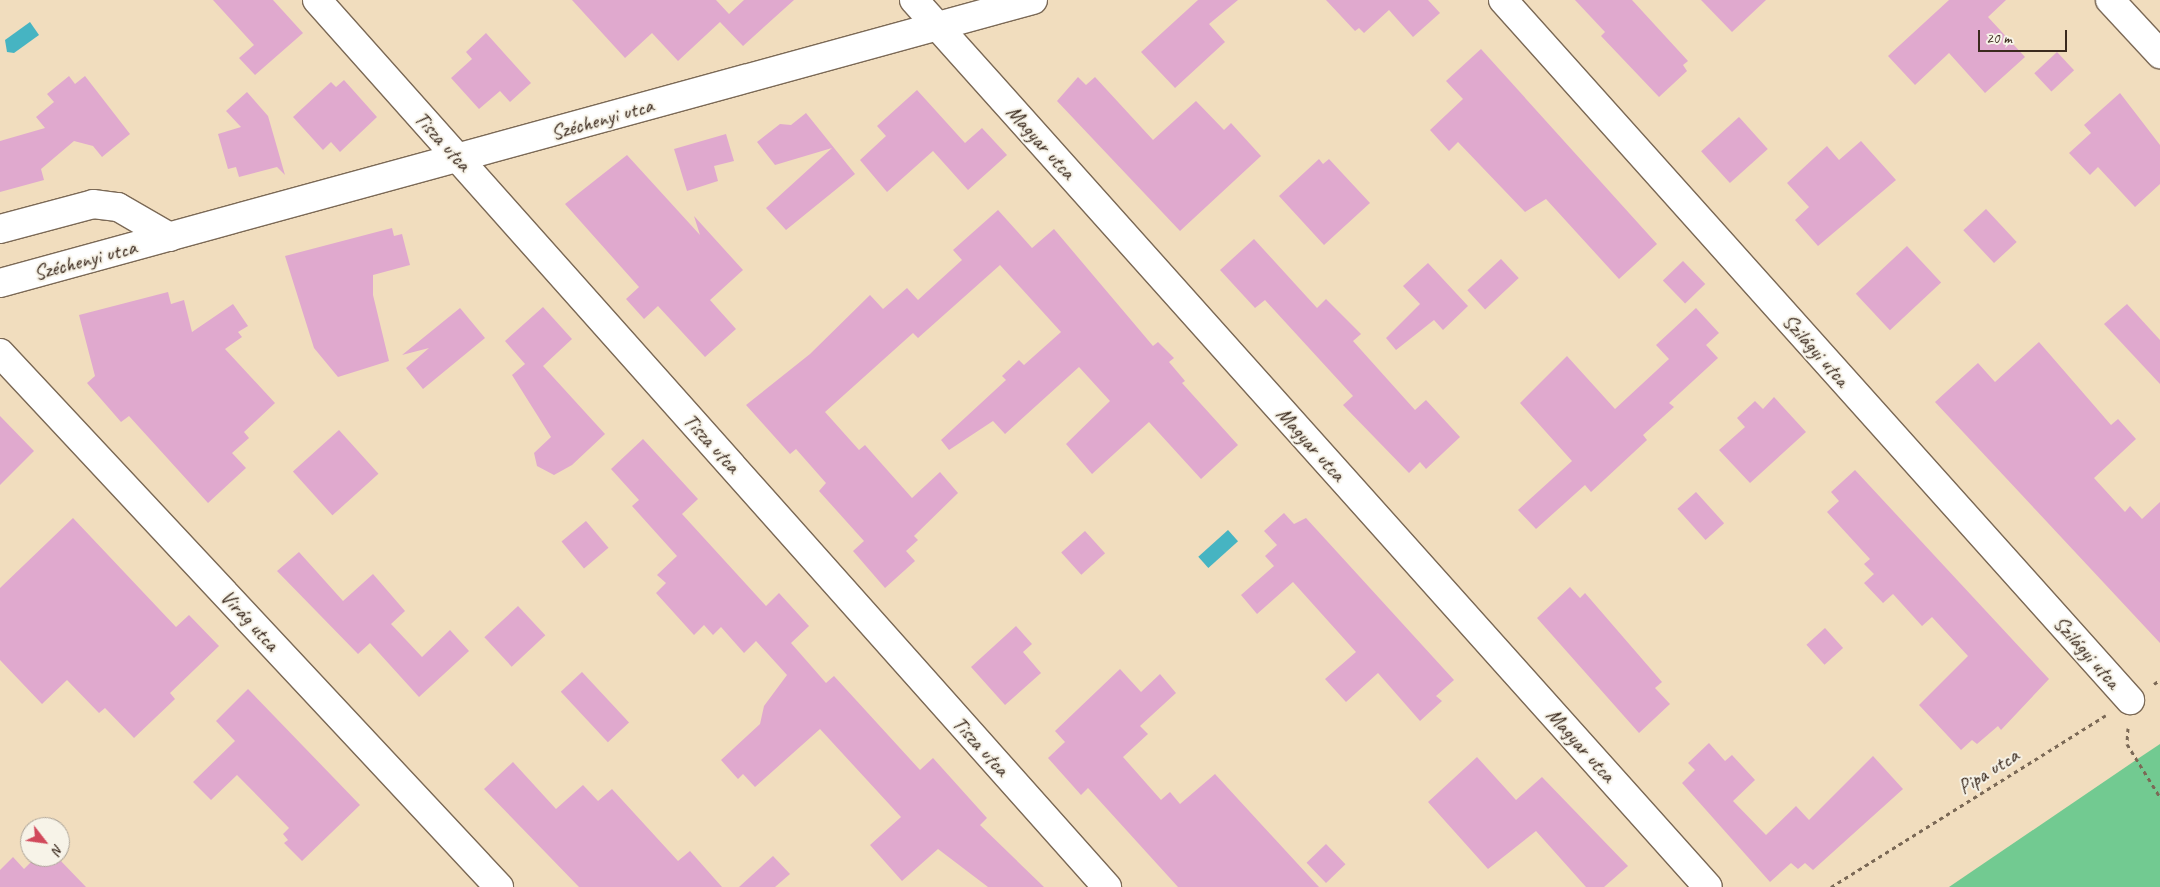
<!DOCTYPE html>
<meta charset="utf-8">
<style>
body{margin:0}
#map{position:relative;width:2160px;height:887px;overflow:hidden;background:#f1ddbe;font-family:Caveat,sans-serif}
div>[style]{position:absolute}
.green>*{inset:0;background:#72ca91}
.water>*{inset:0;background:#46b4c2;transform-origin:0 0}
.building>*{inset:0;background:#e0a9ce;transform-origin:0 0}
.path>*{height:3px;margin-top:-1.5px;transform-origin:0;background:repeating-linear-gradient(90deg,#7b6956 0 4px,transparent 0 8px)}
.roads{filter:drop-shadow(1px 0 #7b6956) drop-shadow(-1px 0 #7b6956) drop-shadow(0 1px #7b6956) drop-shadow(0 -1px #7b6956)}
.street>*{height:28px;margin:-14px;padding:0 14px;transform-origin:14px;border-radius:14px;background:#fff}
span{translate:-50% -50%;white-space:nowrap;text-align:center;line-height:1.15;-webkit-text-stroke:4px #f7f3e8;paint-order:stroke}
.street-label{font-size:21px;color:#3b2a1e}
.north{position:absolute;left:20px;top:817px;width:50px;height:50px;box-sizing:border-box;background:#f7f3e8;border:1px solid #aca397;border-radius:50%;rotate:120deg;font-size:14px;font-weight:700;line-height:20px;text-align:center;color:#3b2a1e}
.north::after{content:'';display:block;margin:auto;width:18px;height:22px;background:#d1495b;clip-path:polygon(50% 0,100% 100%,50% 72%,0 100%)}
.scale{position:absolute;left:1978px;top:30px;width:89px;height:22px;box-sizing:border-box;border:2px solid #3b2a1e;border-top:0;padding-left:6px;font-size:15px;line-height:18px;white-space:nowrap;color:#3b2a1e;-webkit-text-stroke:4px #f7f3e8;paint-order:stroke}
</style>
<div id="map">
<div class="green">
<i style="clip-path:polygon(2160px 744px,2160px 887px,1949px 887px,2136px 760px)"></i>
</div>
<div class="water">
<i style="clip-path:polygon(30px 22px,39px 35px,14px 53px,7px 52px,5px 40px)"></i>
<i style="left:1228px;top:530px;width:15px;height:40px;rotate:48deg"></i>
</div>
<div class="building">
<i style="clip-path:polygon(213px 0,273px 0,303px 33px,255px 75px,239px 58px,254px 45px)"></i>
<i style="clip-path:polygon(572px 0,716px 0,729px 14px,744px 0,794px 0,743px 46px,720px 22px,678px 61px,652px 33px,625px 58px)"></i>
<i style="clip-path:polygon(1198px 0,1238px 0,1209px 24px,1225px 42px,1175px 88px,1141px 52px)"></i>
<i style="clip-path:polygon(1326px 0,1428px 0,1440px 13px,1413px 37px,1389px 10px,1364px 33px,1359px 28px,1355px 31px)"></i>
<i style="clip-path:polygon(1575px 0,1632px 0,1688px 61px,1683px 65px,1687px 71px,1659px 97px,1601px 36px,1605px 32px)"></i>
<i style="clip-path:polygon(1701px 0,1766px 0,1732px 32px)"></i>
<i style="clip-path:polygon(1949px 0,2006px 0,1988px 17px,2025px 57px,1985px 93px,1949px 53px,1915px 85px,1888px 56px)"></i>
<i style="clip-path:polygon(486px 33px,531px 83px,510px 102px,500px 91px,479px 109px,451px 78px,472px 59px,466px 52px)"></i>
<i style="clip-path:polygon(1481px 49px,1657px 244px,1619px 279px,1546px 199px,1525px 212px,1458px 142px,1449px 151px,1430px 130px,1463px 99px,1446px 81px)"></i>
<i style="left:2057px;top:52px;width:25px;height:31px;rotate:47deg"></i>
<i style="clip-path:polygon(69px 76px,75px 84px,85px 76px,130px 134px,102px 157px,93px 146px,74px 141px,41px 169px,44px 180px,0 192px,0 141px,45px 128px,36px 117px,54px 102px,47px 94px)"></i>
<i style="clip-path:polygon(1078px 77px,1086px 85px,1095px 77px,1153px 140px,1196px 101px,1224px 130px,1231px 123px,1261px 156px,1180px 231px,1057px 101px)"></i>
<i style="clip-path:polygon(344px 80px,377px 117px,340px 152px,331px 142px,323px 150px,293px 117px,331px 82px,336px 87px)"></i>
<i style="clip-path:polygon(917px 90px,965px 143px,982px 128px,1007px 155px,968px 190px,933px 151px,887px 192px,860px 160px,886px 136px,877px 126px)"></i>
<i style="clip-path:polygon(247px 92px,268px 116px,285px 175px,277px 167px,239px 177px,236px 167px,228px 169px,218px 134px,241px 127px,226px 111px)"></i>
<i style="clip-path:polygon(2120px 93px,2160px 145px,2160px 184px,2135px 207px,2098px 167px,2090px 175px,2069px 153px,2091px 133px,2084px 125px)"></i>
<i style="clip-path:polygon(806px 113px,855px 174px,786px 230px,766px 208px,832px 148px,775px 165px,757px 142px,780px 124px,791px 125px)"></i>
<i style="left:1739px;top:117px;width:43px;height:51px;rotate:48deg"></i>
<i style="clip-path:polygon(726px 134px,734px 161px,714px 166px,718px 181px,687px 191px,674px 149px)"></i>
<i style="clip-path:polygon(1861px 141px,1896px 180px,1818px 246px,1795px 220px,1809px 207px,1787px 183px,1827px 146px,1839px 160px)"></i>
<i style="clip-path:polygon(627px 155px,700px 235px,694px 216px,743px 270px,710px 300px,736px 329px,705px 357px,658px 306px,644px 319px,626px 299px,639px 287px,565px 204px)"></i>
<i style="clip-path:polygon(1319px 159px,1323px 164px,1329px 159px,1370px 203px,1324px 245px,1279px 196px)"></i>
<i style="left:1986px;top:209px;width:45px;height:31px;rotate:47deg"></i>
<i style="clip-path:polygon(998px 210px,1032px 248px,1054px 229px,1153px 346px,1158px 342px,1174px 358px,1169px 362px,1185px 381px,1182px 383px,1238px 445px,1201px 479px,1149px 422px,1092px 474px,1066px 444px,1110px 401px,1079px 367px,1005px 434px,993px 421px,949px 450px,941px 440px,1006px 380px,1002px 376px,1019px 360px,1024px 365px,1061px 332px,1000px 265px,918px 338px,913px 333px,825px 412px,859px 450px,865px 445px,912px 498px,940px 472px,958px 493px,914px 536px,918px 540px,906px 551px,915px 561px,885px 588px,853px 551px,864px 541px,819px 491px,826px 483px,796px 449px,790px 454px,746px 405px,810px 354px,870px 295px,883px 309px,907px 288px,918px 300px,962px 260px,953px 250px)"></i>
<i style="clip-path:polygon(392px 228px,394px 236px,402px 234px,410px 265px,373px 275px,373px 295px,389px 361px,338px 377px,314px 348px,285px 256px)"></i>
<i style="clip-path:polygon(1254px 239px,1317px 308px,1326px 299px,1361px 334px,1353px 341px,1415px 410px,1426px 400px,1460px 437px,1426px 469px,1420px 462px,1409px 473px,1343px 405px,1353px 396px,1265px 300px,1255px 308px,1220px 270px)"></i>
<i style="left:1907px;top:246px;width:50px;height:70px;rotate:47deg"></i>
<i style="left:1501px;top:259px;width:26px;height:46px;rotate:47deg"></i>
<i style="left:1683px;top:261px;width:32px;height:28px;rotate:46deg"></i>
<i style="clip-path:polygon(1428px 263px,1468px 306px,1443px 330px,1434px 320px,1396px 350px,1386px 338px,1420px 304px,1403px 286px)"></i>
<i style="clip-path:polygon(168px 292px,171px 304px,184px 300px,192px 332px,233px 304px,248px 326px,238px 332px,242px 337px,225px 349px,275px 403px,244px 432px,249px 438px,232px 453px,246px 468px,208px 503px,129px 416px,121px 422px,87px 383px,95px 376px,79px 315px)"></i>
<i style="clip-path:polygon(2127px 304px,2160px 340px,2160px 384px,2104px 324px)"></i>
<i style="clip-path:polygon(543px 307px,572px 339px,543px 366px,605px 434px,572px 465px,554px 475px,537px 466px,534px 453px,551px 437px,512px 375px,525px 364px,505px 341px)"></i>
<i style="clip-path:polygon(460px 308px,485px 338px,423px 389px,406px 368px,429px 348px,402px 355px)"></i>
<i style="clip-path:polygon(1696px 308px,1719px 333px,1706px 345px,1718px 358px,1669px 403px,1674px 407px,1643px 435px,1647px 440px,1591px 492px,1585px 485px,1536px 529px,1518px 510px,1572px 461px,1520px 403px,1567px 356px,1615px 409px,1669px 359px,1656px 345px)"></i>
<i style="clip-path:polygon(2039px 342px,2111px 425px,2118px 419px,2136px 439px,2094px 478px,2125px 512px,2130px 506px,2142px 519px,2160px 502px,2160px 643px,1935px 402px,1978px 363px,1995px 382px)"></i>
<i style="clip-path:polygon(1774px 397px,1806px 432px,1750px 483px,1719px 450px,1745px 427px,1737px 418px,1755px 401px,1763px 409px)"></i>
<i style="clip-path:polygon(0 416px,34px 451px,0 485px)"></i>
<i style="left:339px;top:430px;width:59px;height:62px;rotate:48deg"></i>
<i style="clip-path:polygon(643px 439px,698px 499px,682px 514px,766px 606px,779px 593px,809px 626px,791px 643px,826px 683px,834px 676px,920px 770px,933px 758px,987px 818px,980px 825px,1044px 887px,988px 887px,938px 849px,902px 881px,870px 845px,901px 817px,820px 729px,755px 787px,743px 774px,738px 779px,721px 760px,760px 724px,764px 706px,787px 675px,756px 641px,744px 653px,721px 627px,713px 635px,704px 625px,694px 635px,656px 593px,666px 583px,657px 575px,677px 556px,632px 506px,639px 500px,611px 469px)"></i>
<i style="clip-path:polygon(1855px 470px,2049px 679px,2001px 730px,1998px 726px,1977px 744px,1972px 740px,1961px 750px,1919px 705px,1968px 656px,1932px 617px,1922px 626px,1893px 594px,1883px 603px,1864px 583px,1874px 574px,1864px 564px,1870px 559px,1827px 512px,1839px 501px,1831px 492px)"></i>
<i style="left:1696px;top:492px;width:42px;height:25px;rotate:48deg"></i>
<i style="clip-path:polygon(1284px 513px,1294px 524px,1306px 518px,1454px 680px,1436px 696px,1442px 701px,1420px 721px,1378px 673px,1346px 702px,1325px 679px,1356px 652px,1293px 582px,1257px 614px,1241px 595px,1274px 566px,1265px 556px,1277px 545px,1264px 531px)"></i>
<i style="clip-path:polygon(73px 518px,176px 627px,189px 615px,219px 646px,170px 693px,175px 699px,134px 738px,105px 708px,99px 713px,67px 680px,42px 704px,0 660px,0 588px)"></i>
<i style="left:586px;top:521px;width:35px;height:32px;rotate:50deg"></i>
<i style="left:1085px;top:531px;width:30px;height:32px;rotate:48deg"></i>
<i style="clip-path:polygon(299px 552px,343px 601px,373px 574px,405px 611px,391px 624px,422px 657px,450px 630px,469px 651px,419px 697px,370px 643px,358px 654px,277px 571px)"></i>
<i style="clip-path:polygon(1570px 587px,1580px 598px,1585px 593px,1662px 682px,1655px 688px,1670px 704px,1639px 733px,1537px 618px)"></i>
<i style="left:518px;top:606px;width:40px;height:46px;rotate:47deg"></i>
<i style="clip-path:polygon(1016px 626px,1032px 644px,1023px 652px,1041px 673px,1005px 705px,971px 667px)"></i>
<i style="left:1825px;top:628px;width:27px;height:25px;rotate:48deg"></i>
<i style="clip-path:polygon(1120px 669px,1141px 692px,1160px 674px,1176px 693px,1140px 726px,1148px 734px,1123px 757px,1161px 800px,1170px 792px,1180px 804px,1215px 774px,1319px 887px,1178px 887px,1088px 788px,1081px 795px,1048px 758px,1065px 742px,1055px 731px)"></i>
<i style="left:582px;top:672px;width:69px;height:29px;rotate:47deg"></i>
<i style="clip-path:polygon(248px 689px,360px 805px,302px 861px,284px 843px,288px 840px,283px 834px,289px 828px,237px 775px,211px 800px,193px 782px,235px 741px,216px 721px)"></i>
<i style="clip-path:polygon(1709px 743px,1725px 761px,1732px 755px,1755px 780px,1733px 801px,1766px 835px,1796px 806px,1809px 820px,1873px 756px,1903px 789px,1813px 870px,1805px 863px,1798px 869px,1791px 863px,1770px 882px,1682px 783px,1695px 770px,1688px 763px)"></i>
<i style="clip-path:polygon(1477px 757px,1516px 800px,1542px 777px,1628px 866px,1604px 887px,1586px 887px,1536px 831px,1488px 869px,1428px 802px)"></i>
<i style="clip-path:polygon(513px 762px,556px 809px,583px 785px,598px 801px,612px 789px,678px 861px,690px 851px,722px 887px,579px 887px,484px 789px)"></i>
<i style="left:1326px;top:844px;width:28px;height:27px;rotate:46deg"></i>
<i style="clip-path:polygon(773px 856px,790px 874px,775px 887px,739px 887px)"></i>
<i style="clip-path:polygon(13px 857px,24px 869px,36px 857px,57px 857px,86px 887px,0 887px,0 870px)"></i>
</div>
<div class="path">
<i style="left:2154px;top:684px;width:7px;rotate:-34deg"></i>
<i style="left:2128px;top:728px;width:16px;rotate:94deg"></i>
<i style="left:2127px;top:744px;width:62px;rotate:58.1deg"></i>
<i style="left:1831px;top:887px;width:324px;rotate:-32deg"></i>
</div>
<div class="roads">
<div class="street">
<i style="left:317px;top:0;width:1188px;rotate:48.31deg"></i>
<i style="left:914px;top:0;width:1190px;rotate:48.17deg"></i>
<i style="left:1503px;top:0;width:940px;rotate:48.15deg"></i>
<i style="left:2110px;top:0;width:74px;rotate:47.2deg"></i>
<i style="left:0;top:229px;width:96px;rotate:-15deg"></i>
<i style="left:93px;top:204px;width:25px;rotate:7deg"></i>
<i style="left:118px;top:207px;width:60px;rotate:30deg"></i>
<i style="left:0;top:283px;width:1071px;rotate:-15.32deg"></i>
<i style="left:0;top:353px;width:731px;rotate:46.94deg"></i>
</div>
</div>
<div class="street-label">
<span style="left:602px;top:119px;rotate:-16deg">Széchenyi utca</span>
<span style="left:443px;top:141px;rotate:48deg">Tisza utca</span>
<span style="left:1041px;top:142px;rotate:48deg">Magyar utca</span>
<span style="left:85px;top:260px;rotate:-15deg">Széchenyi utca</span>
<span style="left:1816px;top:350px;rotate:48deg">Szilágyi utca</span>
<span style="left:712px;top:443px;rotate:48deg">Tisza utca</span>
<span style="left:1311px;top:444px;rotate:48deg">Magyar utca</span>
<span style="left:250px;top:620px;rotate:47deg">Virág utca</span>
<span style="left:2087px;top:652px;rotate:48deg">Szilágyi utca</span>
<span style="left:1581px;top:745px;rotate:48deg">Magyar utca</span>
<span style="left:981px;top:746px;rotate:48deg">Tisza utca</span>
<span style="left:1988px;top:771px;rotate:-32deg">Pipa utca</span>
</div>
<div class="north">N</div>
<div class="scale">20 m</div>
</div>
